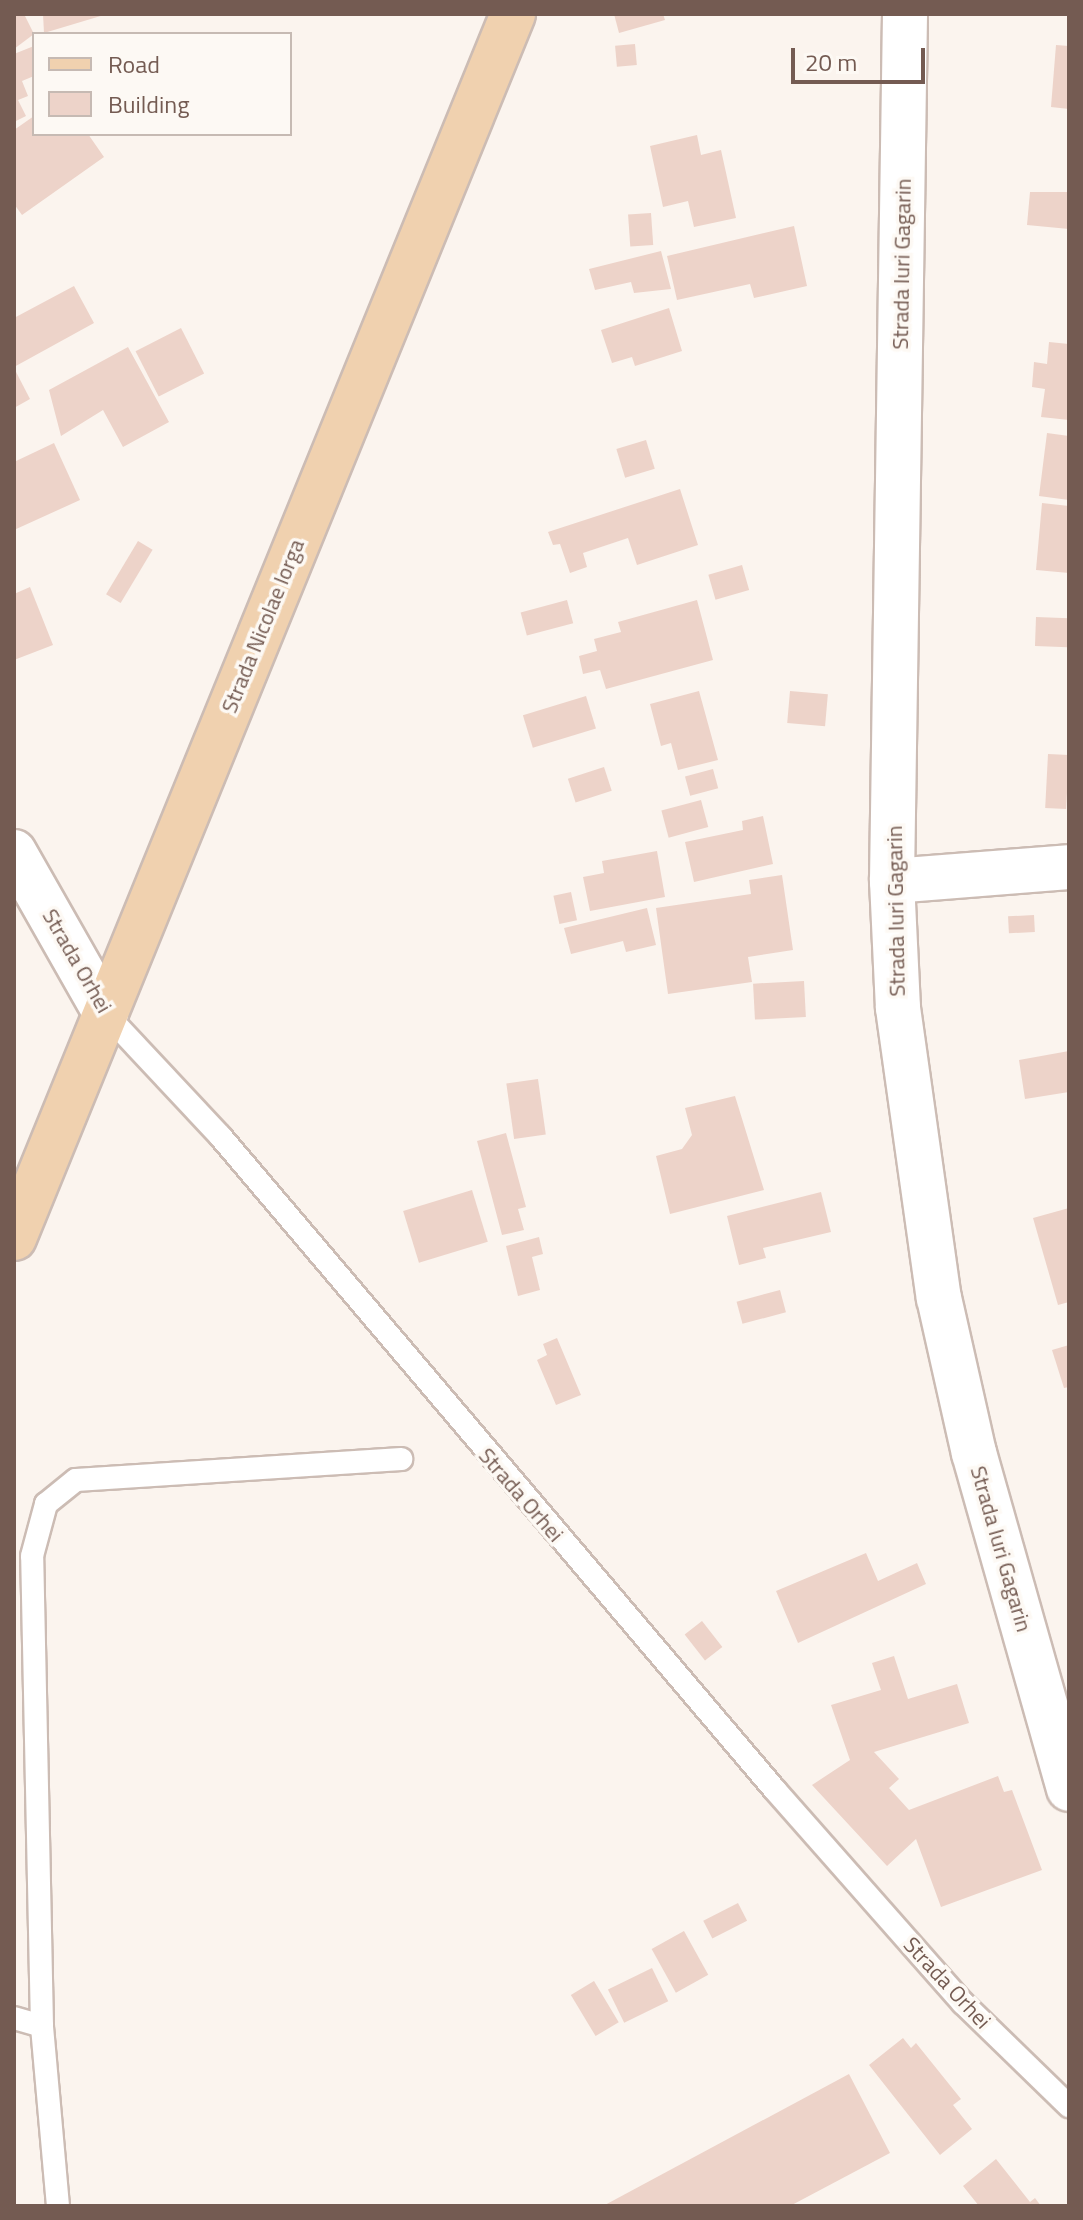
<!DOCTYPE html>
<style>
body{margin:0}
#map{position:relative;width:1083px;height:2220px;overflow:hidden;background:#fbf4ee;font-family:"Titillium Web",sans-serif}
div>[style]{position:absolute}
.building>*{inset:0;background:#edd3c9;transform-origin:0 0}
.roads{filter:drop-shadow(2px 0 #ccbcb4) drop-shadow(-2px 0 #ccbcb4) drop-shadow(0 2px #ccbcb4) drop-shadow(0 -2px #ccbcb4)}
.service>*{height:22px;margin:-11px;padding:0 11px;transform-origin:11px;border-radius:11px;background:#fff}
.minor>*{height:44px;margin:-22px;padding:0 22px;transform-origin:22px;border-radius:22px;background:#fff}
.tertiary>*{height:44px;margin:-22px;padding:0 22px;transform-origin:22px;border-radius:22px;background:#fff}
.primary>*{height:44px;margin:-22px;padding:0 22px;transform-origin:22px;border-radius:22px;background:#f0d1af}
span{translate:-50% -50%;white-space:nowrap;text-align:center;line-height:1.15;-webkit-text-stroke:7px #fdf9f4;paint-order:stroke}
.street-label{font-size:22px;color:#745b52}
.frame{position:absolute;inset:0;border:16px solid #745b52;pointer-events:none}
.legend{position:absolute;left:32px;top:32px;width:260px;height:104px;box-sizing:border-box;background:#fdf9f4;border:2px solid #c6bab3;margin:0;padding:10px 14px;list-style:none;font-size:24px;color:#745b52}
.legend li{display:flex;align-items:center;gap:16px;height:40px}
.legend b{width:40px;border:2px solid #c6bab3}
.scale{position:absolute;left:791px;top:48px;width:134px;height:36px;box-sizing:border-box;border:4px solid #745b52;border-top:0;padding-left:10px;font-size:24px;line-height:28px;white-space:nowrap;color:#745b52;-webkit-text-stroke:6px #fdf9f4;paint-order:stroke}
</style>
<div id="map">
<div class="building">
<i style="clip-path:polygon(14px 14px,24px 14px,34px 34px,14px 49px)"></i>
<i style="clip-path:polygon(43px 14px,103px 14px,104px 15px,44px 33px)"></i>
<i style="clip-path:polygon(614px 14px,663px 14px,665px 20px,619px 33px)"></i>
<i style="left:635px;top:44px;width:21px;height:20px;rotate:85deg"></i>
<i style="clip-path:polygon(1056px 45px,1069px 46px,1069px 109px,1051px 107px)"></i>
<i style="clip-path:polygon(34px 46px,34px 76px,22px 81px,28px 96px,18px 100px,26px 116px,14px 122px,14px 54px)"></i>
<i style="clip-path:polygon(34px 116px,34px 134px,88px 134px,104px 157px,22px 215px,14px 204px,14px 130px)"></i>
<i style="clip-path:polygon(697px 135px,701px 155px,721px 150px,736px 218px,694px 227px,688px 201px,663px 207px,650px 146px)"></i>
<i style="clip-path:polygon(1030px 192px,1069px 192px,1069px 229px,1027px 225px)"></i>
<i style="left:651px;top:213px;width:32px;height:23px;rotate:86deg"></i>
<i style="clip-path:polygon(794px 226px,807px 286px,754px 298px,750px 284px,677px 300px,667px 256px)"></i>
<i style="clip-path:polygon(661px 251px,671px 289px,634px 293px,631px 282px,595px 290px,589px 269px)"></i>
<i style="clip-path:polygon(74px 286px,94px 323px,14px 367px,14px 318px)"></i>
<i style="clip-path:polygon(669px 308px,682px 351px,635px 366px,632px 357px,612px 363px,601px 330px)"></i>
<i style="left:181px;top:328px;width:51px;height:51px;rotate:63deg"></i>
<i style="clip-path:polygon(1049px 342px,1069px 344px,1069px 420px,1041px 417px,1045px 389px,1032px 387px,1034px 362px,1047px 364px)"></i>
<i style="clip-path:polygon(128px 347px,169px 422px,123px 447px,103px 410px,61px 436px,49px 390px)"></i>
<i style="clip-path:polygon(14px 368px,30px 399px,14px 408px)"></i>
<i style="clip-path:polygon(1047px 433px,1069px 436px,1069px 500px,1039px 496px)"></i>
<i style="left:646px;top:440px;width:30px;height:31px;rotate:73deg"></i>
<i style="clip-path:polygon(54px 443px,80px 500px,14px 530px,14px 462px)"></i>
<i style="clip-path:polygon(680px 489px,698px 545px,637px 565px,628px 538px,583px 553px,587px 567px,570px 573px,560px 544px,553px 545px,548px 532px)"></i>
<i style="clip-path:polygon(1042px 503px,1069px 506px,1069px 573px,1036px 570px)"></i>
<i style="left:138px;top:541px;width:17px;height:62px;rotate:31deg"></i>
<i style="left:742px;top:565px;width:26px;height:35px;rotate:74deg"></i>
<i style="clip-path:polygon(30px 587px,53px 645px,14px 660px,14px 594px)"></i>
<i style="left:567px;top:600px;width:24px;height:48px;rotate:75deg"></i>
<i style="clip-path:polygon(697px 600px,713px 660px,606px 689px,600px 670px,583px 674px,579px 656px,597px 651px,594px 639px,621px 632px,618px 622px)"></i>
<i style="left:1036px;top:617px;width:33px;height:29px;rotate:2deg"></i>
<i style="clip-path:polygon(699px 691px,718px 760px,678px 770px,671px 743px,661px 746px,650px 704px)"></i>
<i style="left:790px;top:691px;width:38px;height:32px;rotate:5deg"></i>
<i style="left:586px;top:696px;width:34px;height:66px;rotate:73deg"></i>
<i style="left:1048px;top:754px;width:21px;height:54px;rotate:3deg"></i>
<i style="left:604px;top:767px;width:25px;height:38px;rotate:72deg"></i>
<i style="left:713px;top:769px;width:20px;height:29px;rotate:75deg"></i>
<i style="left:701px;top:800px;width:28px;height:41px;rotate:75deg"></i>
<i style="clip-path:polygon(763px 816px,773px 864px,694px 882px,685px 842px,743px 830px,742px 821px)"></i>
<i style="clip-path:polygon(657px 851px,665px 897px,590px 911px,583px 877px,604px 873px,602px 861px)"></i>
<i style="clip-path:polygon(782px 875px,793px 950px,748px 957px,752px 982px,668px 994px,656px 908px,751px 894px,749px 880px)"></i>
<i style="left:571px;top:892px;width:29px;height:18px;rotate:78deg"></i>
<i style="clip-path:polygon(647px 908px,656px 945px,626px 952px,623px 941px,571px 954px,564px 928px)"></i>
<i style="left:1034px;top:915px;width:17px;height:26px;rotate:87deg"></i>
<i style="left:804px;top:981px;width:36px;height:51px;rotate:87deg"></i>
<i style="clip-path:polygon(1069px 1051px,1069px 1092px,1025px 1099px,1019px 1060px)"></i>
<i style="left:538px;top:1079px;width:56px;height:32px;rotate:82deg"></i>
<i style="clip-path:polygon(735px 1096px,764px 1190px,670px 1214px,656px 1156px,682px 1149px,692px 1135px,685px 1108px)"></i>
<i style="clip-path:polygon(506px 1133px,526px 1207px,518px 1209px,524px 1230px,502px 1235px,477px 1141px)"></i>
<i style="left:472px;top:1190px;width:54px;height:72px;rotate:73deg"></i>
<i style="clip-path:polygon(821px 1192px,831px 1232px,763px 1248px,766px 1258px,739px 1265px,727px 1216px)"></i>
<i style="clip-path:polygon(1069px 1208px,1069px 1302px,1058px 1305px,1033px 1218px)"></i>
<i style="clip-path:polygon(539px 1237px,543px 1254px,532px 1257px,540px 1290px,518px 1296px,506px 1246px)"></i>
<i style="left:780px;top:1290px;width:23px;height:45px;rotate:75deg"></i>
<i style="clip-path:polygon(557px 1338px,581px 1395px,556px 1405px,537px 1360px,547px 1355px,543px 1344px)"></i>
<i style="clip-path:polygon(1069px 1345px,1069px 1387px,1064px 1388px,1052px 1350px)"></i>
<i style="clip-path:polygon(866px 1553px,878px 1581px,917px 1563px,926px 1584px,798px 1643px,776px 1591px)"></i>
<i style="left:702px;top:1621px;width:33px;height:22px;rotate:52deg"></i>
<i style="clip-path:polygon(894px 1656px,908px 1699px,957px 1684px,969px 1723px,874px 1752px,899px 1779px,889px 1788px,909px 1810px,998px 1776px,1004px 1792px,1012px 1790px,1042px 1870px,941px 1907px,916px 1839px,887px 1866px,812px 1785px,850px 1760px,831px 1705px,881px 1690px,872px 1663px)"></i>
<i style="left:738px;top:1903px;width:20px;height:39px;rotate:63deg"></i>
<i style="left:684px;top:1931px;width:50px;height:37px;rotate:61deg"></i>
<i style="left:652px;top:1968px;width:37px;height:49px;rotate:64deg"></i>
<i style="left:594px;top:1981px;width:48px;height:27px;rotate:59deg"></i>
<i style="clip-path:polygon(903px 2038px,911px 2048px,916px 2043px,961px 2099px,953px 2105px,972px 2129px,940px 2155px,869px 2065px)"></i>
<i style="clip-path:polygon(849px 2074px,890px 2153px,790px 2206px,603px 2206px)"></i>
<i style="clip-path:polygon(996px 2159px,1030px 2202px,1035px 2198px,1041px 2206px,979px 2206px,963px 2186px)"></i>
</div>
<div class="roads">
<div class="service">
<i style="left:106px;top:1014px;width:168px;rotate:46.9deg"></i>
<i style="left:221px;top:1137px;width:856px;rotate:49.69deg"></i>
<i style="left:775px;top:1790px;width:284px;rotate:48.6deg"></i>
<i style="left:963px;top:2003px;width:148px;rotate:44.2deg"></i>
<i style="left:14px;top:2018px;width:29px;rotate:16deg"></i>
<i style="left:58px;top:2206px;width:181px;rotate:-95.1deg"></i>
<i style="left:42px;top:2026px;width:470px;rotate:-91.2deg"></i>
<i style="left:32px;top:1556px;width:54px;rotate:-74.9deg"></i>
<i style="left:46px;top:1504px;width:38px;rotate:-39deg"></i>
<i style="left:76px;top:1480px;width:326px;rotate:-3.7deg"></i>
</div>
<div class="minor">
<i style="left:892px;top:881px;width:178px;rotate:-4.5deg"></i>
</div>
<div class="tertiary">
<i style="left:905px;top:14px;width:867px;rotate:90.86deg"></i>
<i style="left:892px;top:881px;width:127px;rotate:87.3deg"></i>
<i style="left:898px;top:1008px;width:293px;rotate:82deg"></i>
<i style="left:939px;top:1298px;width:159px;rotate:77.3deg"></i>
<i style="left:974px;top:1453px;width:349px;rotate:74.2deg"></i>
<i style="left:14px;top:852px;width:186px;rotate:60.4deg"></i>
</div>
<div class="primary">
<i style="left:14px;top:1238px;width:1322px;rotate:-67.82deg"></i>
</div>
</div>
<div class="street-label">
<span style="left:902px;top:264px;rotate:-89deg">Strada Iuri Gagarin</span>
<span style="left:263px;top:626px;rotate:-68deg">Strada Nicolae Iorga</span>
<span style="left:896px;top:911px;rotate:-91deg">Strada Iuri Gagarin</span>
<span style="left:77px;top:961px;rotate:60deg">Strada Orhei</span>
<span style="left:521px;top:1495px;rotate:49deg">Strada Orhei</span>
<span style="left:1001px;top:1549px;rotate:74deg">Strada Iuri Gagarin</span>
<span style="left:947px;top:1983px;rotate:47deg">Strada Orhei</span>
</div>
<div class="frame"></div>
<ul class="legend">
<li><b style="height:10px;background:#f0d1af"></b>Road</li>
<li><b style="height:22px;background:#edd3c9"></b>Building</li>
</ul>
<div class="scale">20 m</div>
</div>
